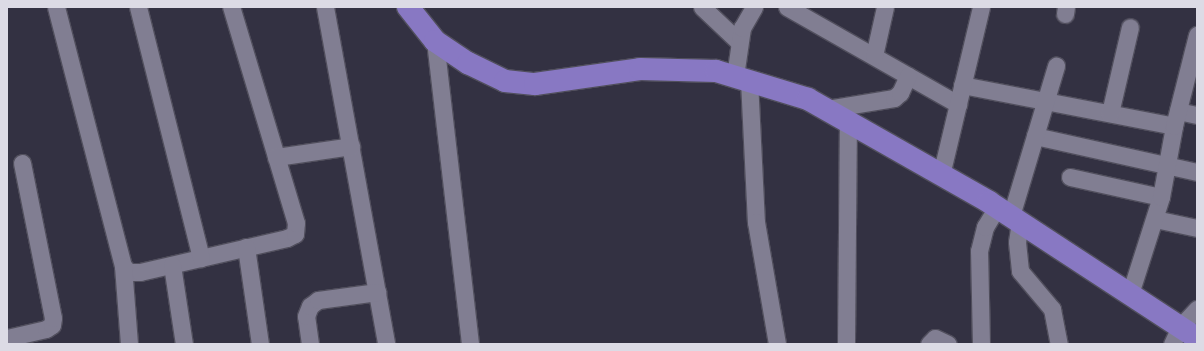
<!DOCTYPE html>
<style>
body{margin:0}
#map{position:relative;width:1204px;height:351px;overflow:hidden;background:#333142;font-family:Helvetica,sans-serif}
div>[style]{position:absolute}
.roads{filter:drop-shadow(1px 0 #514f5d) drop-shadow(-1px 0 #514f5d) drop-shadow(0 1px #514f5d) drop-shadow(0 -1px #514f5d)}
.minor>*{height:17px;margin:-8.5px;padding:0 8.5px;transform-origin:8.5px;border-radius:8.5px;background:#817e92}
.major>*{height:22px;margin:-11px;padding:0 11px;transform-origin:11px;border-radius:11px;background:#8878c3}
span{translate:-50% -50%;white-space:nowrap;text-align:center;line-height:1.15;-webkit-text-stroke:4px #333142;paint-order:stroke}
.frame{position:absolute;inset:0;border:8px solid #dcdbe5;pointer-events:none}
</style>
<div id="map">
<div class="roads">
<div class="minor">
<i style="left:56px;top:7px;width:268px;rotate:75.5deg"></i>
<i style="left:123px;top:266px;width:8px;rotate:45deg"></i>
<i style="left:129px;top:272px;width:11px"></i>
<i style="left:140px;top:272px;width:151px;rotate:-13deg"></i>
<i style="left:287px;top:238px;width:9px;rotate:-27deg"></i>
<i style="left:295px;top:234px;width:11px;rotate:-85deg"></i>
<i style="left:296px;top:223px;width:226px;rotate:-106.7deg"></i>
<i style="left:138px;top:7px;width:259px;rotate:75.9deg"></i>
<i style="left:325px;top:7px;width:342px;rotate:79.7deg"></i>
<i style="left:702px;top:7px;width:51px;rotate:43.4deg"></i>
<i style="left:787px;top:7px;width:197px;rotate:29.6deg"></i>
<i style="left:1065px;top:14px;width:7px;rotate:-82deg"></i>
<i style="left:435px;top:41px;width:305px;rotate:83.4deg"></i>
<i style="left:874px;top:56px;width:50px;rotate:-77.3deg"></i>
<i style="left:735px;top:76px;width:49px;rotate:-81.7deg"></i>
<i style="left:742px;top:28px;width:24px;rotate:-60deg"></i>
<i style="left:749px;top:80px;width:142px;rotate:87.2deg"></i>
<i style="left:756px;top:222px;width:124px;rotate:80.2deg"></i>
<i style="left:962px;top:85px;width:216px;rotate:10.9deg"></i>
<i style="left:827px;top:109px;width:68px;rotate:-9.3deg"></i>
<i style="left:894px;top:98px;width:8px;rotate:-40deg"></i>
<i style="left:900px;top:93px;width:19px;rotate:-65deg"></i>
<i style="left:1178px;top:111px;width:19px;rotate:12deg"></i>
<i style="left:1110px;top:113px;width:88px;rotate:-76.9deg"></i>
<i style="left:1035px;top:136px;width:166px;rotate:12.5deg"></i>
<i style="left:276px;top:157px;width:76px;rotate:-8.3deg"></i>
<i style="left:941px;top:175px;width:173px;rotate:-76.6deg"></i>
<i style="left:1070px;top:177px;width:93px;rotate:12.4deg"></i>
<i style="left:1011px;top:216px;width:157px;rotate:-73.3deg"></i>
<i style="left:1155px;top:219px;width:43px;rotate:12.1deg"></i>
<i style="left:1020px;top:221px;width:21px;rotate:98deg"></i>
<i style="left:1017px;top:242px;width:29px;rotate:84deg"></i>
<i style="left:1020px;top:271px;width:50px;rotate:49.9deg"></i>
<i style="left:1052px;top:309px;width:36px;rotate:79deg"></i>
<i style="left:246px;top:247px;width:98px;rotate:81.8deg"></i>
<i style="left:172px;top:265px;width:80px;rotate:81.4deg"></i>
<i style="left:123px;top:266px;width:78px;rotate:85.6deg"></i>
<i style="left:1130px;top:294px;width:102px;rotate:-72.3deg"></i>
<i style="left:1161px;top:197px;width:72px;rotate:-79.6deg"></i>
<i style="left:1174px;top:126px;width:94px;rotate:-75.8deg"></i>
<i style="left:7px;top:338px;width:40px;rotate:-13deg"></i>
<i style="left:46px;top:329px;width:7px;rotate:-34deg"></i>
<i style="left:52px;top:325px;width:7px;rotate:-82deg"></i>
<i style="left:53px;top:318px;width:158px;rotate:-101.3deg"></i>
<i style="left:310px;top:344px;width:28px;rotate:-98deg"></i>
<i style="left:306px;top:316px;width:11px;rotate:-68deg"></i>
<i style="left:310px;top:306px;width:10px;rotate:-37deg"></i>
<i style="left:318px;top:300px;width:60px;rotate:-7.7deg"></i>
<i style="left:846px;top:344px;width:223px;rotate:-89.5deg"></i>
<i style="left:929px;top:344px;width:8px;rotate:-45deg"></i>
<i style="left:935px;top:338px;width:14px;rotate:25deg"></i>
<i style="left:981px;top:344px;width:93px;rotate:-91.2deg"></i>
<i style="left:979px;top:251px;width:25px;rotate:-76deg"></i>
<i style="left:985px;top:227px;width:23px;rotate:-59deg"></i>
<i style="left:1172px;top:344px;width:19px;rotate:-65deg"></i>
<i style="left:1180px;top:327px;width:25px;rotate:-47deg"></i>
</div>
<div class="major">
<i style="left:408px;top:7px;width:43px;rotate:51.5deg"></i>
<i style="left:435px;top:41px;width:40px;rotate:34deg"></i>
<i style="left:468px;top:63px;width:41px;rotate:25.9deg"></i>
<i style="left:505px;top:81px;width:30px;rotate:6deg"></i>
<i style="left:535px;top:84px;width:106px;rotate:-8.1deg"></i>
<i style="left:640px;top:69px;width:76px;rotate:1.5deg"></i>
<i style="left:716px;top:71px;width:96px;rotate:16.9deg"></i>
<i style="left:808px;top:99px;width:208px;rotate:29.6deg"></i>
<i style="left:989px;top:202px;width:249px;rotate:33.2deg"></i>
</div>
</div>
<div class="frame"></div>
</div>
